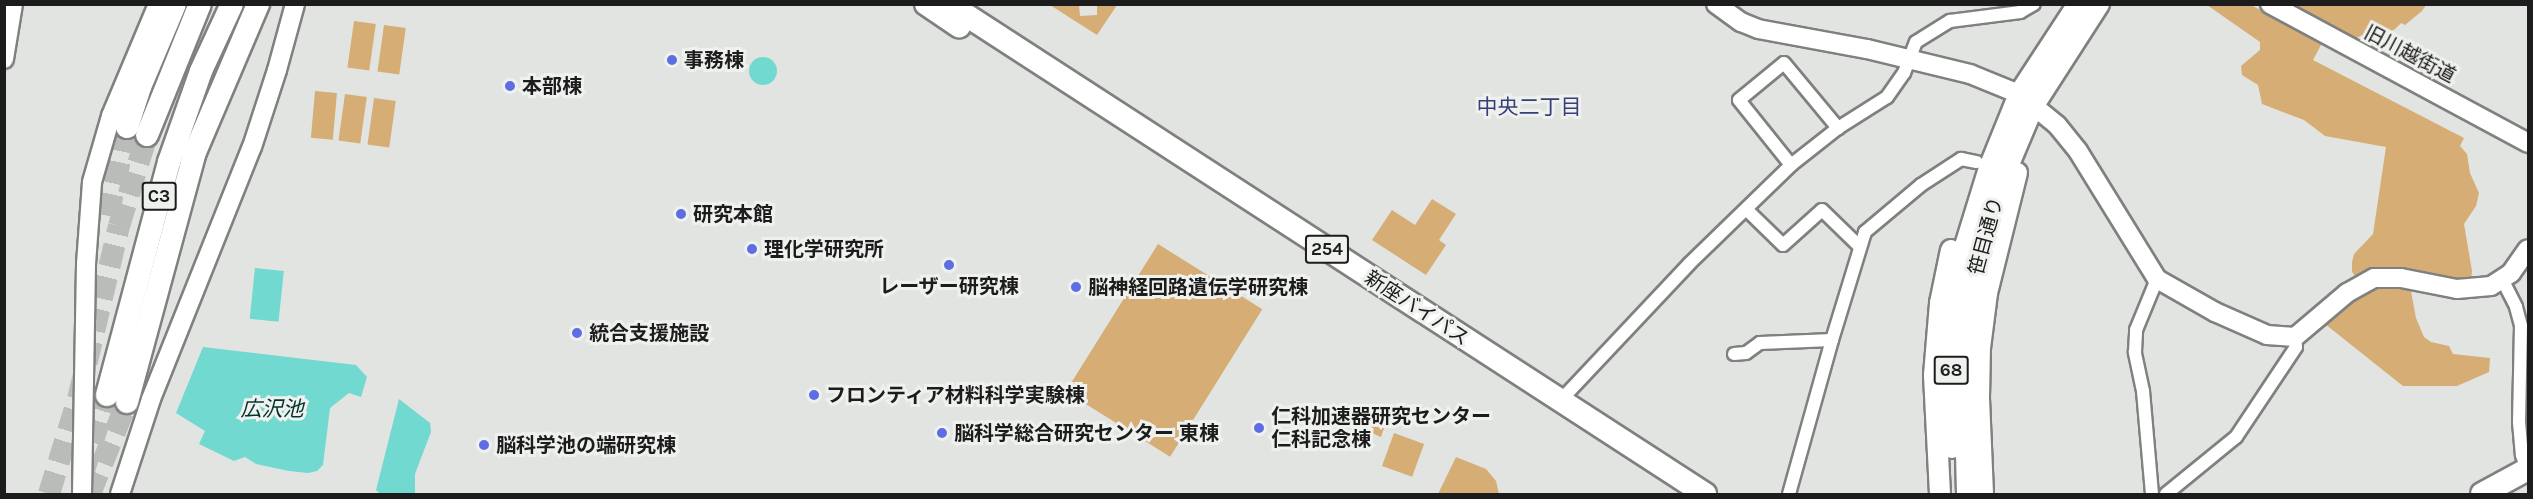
<!DOCTYPE html>
<meta charset="utf-8">
<style>
body{margin:0}
#map{position:relative;width:2533px;height:499px;overflow:hidden;background:#e2e4e1;font-family:Karla,"Noto Sans JP",sans-serif}
div>[style]{position:absolute}
.green>*{inset:0;background:#d5ad75;transform-origin:0 0}
.water>*{inset:0;background:#72d9d1;transform-origin:0 0}
.round{border-radius:50%}
.highway-tunnel>*{height:22px;margin-top:-11px;transform-origin:0;background:repeating-linear-gradient(90deg,#babcb9 0 22px,transparent 0 33px)}
.roads{filter:drop-shadow(2px 0 #7f817e) drop-shadow(-2px 0 #7f817e) drop-shadow(0 2px #7f817e) drop-shadow(0 -2px #7f817e)}
.street>*{height:12px;margin:-6px;padding:0 6px;transform-origin:6px;border-radius:6px;background:#fff}
.secondary>*{height:18px;margin:-9px;padding:0 9px;transform-origin:9px;border-radius:9px;background:#fff}
.primary>*{height:20px;margin:-10px;padding:0 10px;transform-origin:10px;border-radius:10px;background:#fff}
.highway>*{height:22px;margin:-11px;padding:0 11px;transform-origin:11px;border-radius:11px;background:#fff}
.dots>*{width:16px;height:16px;translate:-50% -50%;box-sizing:border-box;border:3px solid #eff1ee;border-radius:50%}
span{translate:-50% -50%;white-space:nowrap;text-align:center;line-height:1.15;-webkit-text-stroke:6px #eff1ee;paint-order:stroke}
.shield-label span{padding:2px 4px;background:#eff1ee;border:2px solid;border-radius:4px;-webkit-text-stroke-width:0}
.shield-label{font-size:18px;color:#1b1c1b;font-weight:700}
.street-label{font-size:20px;color:#1b1c1b}
.poi-label{font-size:20px;color:#1b1c1b;font-weight:700}
.left{translate:0 -50%;text-align:left}
.neighbourhood-label{font-size:21px;color:#353f7a}
.water-label{font-size:21px;color:#00322f;font-style:italic}
.frame{position:absolute;inset:0;border:6px solid #1b1c1b;pointer-events:none}
</style>
<div id="map">
<div class="green">
<i style="clip-path:polygon(1050px 5px,1079px 5px,1080px 16px,1097px 15px,1097px 5px,1117px 5px,1097px 35px)"></i>
<i style="clip-path:polygon(2207px 5px,2251px 5px,2322px 43px,2313px 60px,2464px 138px,2460px 146px,2467px 154px,2470px 173px,2479px 193px,2476px 206px,2464px 224px,2472px 271px,2471px 280px,2467px 282px,2356px 277px,2352px 272px,2352px 262px,2354px 254px,2373px 234px,2386px 147px,2325px 136px,2304px 120px,2262px 104px,2258px 85px,2242px 75px,2241px 66px,2260px 50px,2260px 42px)"></i>
<i style="clip-path:polygon(2294px 5px,2426px 5px,2422px 11px,2405px 25px,2401px 23px,2394px 30px,2364px 34px,2355px 39px)"></i>
<i style="left:354px;top:21px;width:22px;height:47px;rotate:8deg"></i>
<i style="left:384px;top:25px;width:22px;height:47px;rotate:8deg"></i>
<i style="left:315px;top:91px;width:22px;height:47px;rotate:5deg"></i>
<i style="left:345px;top:94px;width:22px;height:47px;rotate:8deg"></i>
<i style="left:374px;top:98px;width:22px;height:47px;rotate:8deg"></i>
<i style="clip-path:polygon(1432px 199px,1456px 214px,1439px 240px,1446px 245px,1426px 275px,1372px 240px,1392px 210px,1415px 225px)"></i>
<i style="left:1158px;top:244px;width:123px;height:174px;rotate:32deg"></i>
<i style="clip-path:polygon(2369px 285px,2410px 286px,2416px 318px,2424px 337px,2431px 342px,2449px 346px,2453px 354px,2490px 358px,2489px 372px,2457px 386px,2403px 386px,2325px 324px,2342px 305px)"></i>
<i style="clip-path:polygon(1371px 423px,1384px 428px,1381px 437px,1363px 429px)"></i>
<i style="left:1394px;top:433px;width:32px;height:35px;rotate:20deg"></i>
<i style="clip-path:polygon(1456px 457px,1486px 469px,1496px 481px,1499px 494px,1438px 494px)"></i>
</div>
<div class="water">
<i class="round" style="left:749px;top:57px;width:28px;height:28px"></i>
<i style="left:255px;top:268px;width:29px;height:51px;rotate:6deg"></i>
<i style="clip-path:polygon(203px 347px,356px 365px,367px 377px,361px 397px,349px 393px,330px 408px,323px 465px,317px 471px,308px 473px,289px 471px,256px 464px,245px 457px,234px 461px,199px 444px,205px 431px,176px 413px)"></i>
<i style="clip-path:polygon(399px 399px,430px 423px,431px 432px,415px 474px,415px 494px,380px 494px,376px 490px)"></i>
</div>
<div class="highway-tunnel">
<i style="left:108px;top:216px;width:91px;rotate:-77.9deg"></i>
<i style="left:83px;top:474px;width:83px;rotate:-73.1deg"></i>
<i style="left:49px;top:494px;width:103px;rotate:-73.1deg"></i>
<i style="left:79px;top:395px;width:174px;rotate:-76.7deg"></i>
<i style="left:119px;top:226px;width:95px;rotate:-72.9deg"></i>
<i style="left:90px;top:494px;width:99px;rotate:-68.1deg"></i>
</div>
<div class="roads">
<div class="street">
<i style="left:1791px;top:165px;width:83px;rotate:-128.7deg"></i>
<i style="left:1739px;top:100px;width:58px;rotate:-39.4deg"></i>
<i style="left:1784px;top:63px;width:85px;rotate:50.3deg"></i>
<i style="left:1747px;top:210px;width:50px;rotate:44.2deg"></i>
<i style="left:1783px;top:245px;width:52px;rotate:-41.9deg"></i>
<i style="left:1822px;top:210px;width:52px;rotate:44.2deg"></i>
<i style="left:2502px;top:279px;width:31px;rotate:63deg"></i>
<i style="left:2516px;top:307px;width:20px;rotate:75deg"></i>
<i style="left:2521px;top:326px;width:96px;rotate:91.2deg"></i>
<i style="left:2519px;top:422px;width:33px;rotate:85deg"></i>
<i style="left:2522px;top:455px;width:19px;rotate:72deg"></i>
<i style="left:1734px;top:354px;width:12px;rotate:-5deg"></i>
<i style="left:1746px;top:353px;width:17px;rotate:-36deg"></i>
<i style="left:1760px;top:343px;width:72px;rotate:-2.4deg"></i>
<i style="left:1560px;top:401px;width:188px;rotate:-46.7deg"></i>
<i style="left:1689px;top:264px;width:142px;rotate:-44.1deg"></i>
<i style="left:1791px;top:165px;width:60px;rotate:-38.2deg"></i>
<i style="left:1838px;top:128px;width:58px;rotate:-32.3deg"></i>
<i style="left:1887px;top:97px;width:29px;rotate:-55deg"></i>
<i style="left:1904px;top:73px;width:33px;rotate:-69deg"></i>
<i style="left:1916px;top:42px;width:40px;rotate:-32deg"></i>
<i style="left:1950px;top:21px;width:71px;rotate:-7.3deg"></i>
<i style="left:2020px;top:12px;width:16px;rotate:-30deg"></i>
<i style="left:1789px;top:494px;width:160px;rotate:-74.4deg"></i>
<i style="left:1832px;top:340px;width:113px;rotate:-73deg"></i>
<i style="left:1865px;top:232px;width:73px;rotate:-40deg"></i>
<i style="left:1921px;top:185px;width:48px;rotate:-33deg"></i>
<i style="left:1961px;top:159px;width:16px;rotate:11deg"></i>
<i style="left:2152px;top:494px;width:103px;rotate:-95deg"></i>
<i style="left:2143px;top:391px;width:40px;rotate:-102deg"></i>
<i style="left:2135px;top:352px;width:22px;rotate:-87deg"></i>
<i style="left:2136px;top:330px;width:55px;rotate:-67.6deg"></i>
<i style="left:2166px;top:494px;width:90px;rotate:-39.2deg"></i>
<i style="left:2236px;top:437px;width:108px;rotate:-56.3deg"></i>
<i style="left:2296px;top:347px;width:10px;rotate:-96deg"></i>
</div>
<div class="secondary">
<i style="left:1716px;top:4px;width:31px;rotate:36deg"></i>
<i style="left:1741px;top:22px;width:18px;rotate:22deg"></i>
<i style="left:1758px;top:29px;width:111px;rotate:10.4deg"></i>
<i style="left:1867px;top:49px;width:106px;rotate:13.6deg"></i>
<i style="left:1970px;top:74px;width:53px;rotate:22.2deg"></i>
<i style="left:2019px;top:94px;width:49px;rotate:39.2deg"></i>
<i style="left:2057px;top:125px;width:33px;rotate:51deg"></i>
<i style="left:2078px;top:151px;width:150px;rotate:58.3deg"></i>
<i style="left:2157px;top:279px;width:67px;rotate:29.6deg"></i>
<i style="left:2215px;top:312px;width:57px;rotate:23.9deg"></i>
<i style="left:2267px;top:335px;width:28px;rotate:4deg"></i>
<i style="left:2295px;top:337px;width:68px;rotate:-40.2deg"></i>
<i style="left:2347px;top:293px;width:31px;rotate:-29deg"></i>
<i style="left:2374px;top:278px;width:27px"></i>
<i style="left:2401px;top:278px;width:57px;rotate:11.1deg"></i>
<i style="left:2457px;top:289px;width:34px;rotate:-5deg"></i>
<i style="left:2491px;top:286px;width:24px;rotate:-33deg"></i>
<i style="left:2511px;top:273px;width:29px;rotate:-55deg"></i>
<i style="left:2270px;top:4px;width:293px;rotate:28.3deg"></i>
<i style="left:4px;top:59px;width:56px;rotate:-80.7deg"></i>
<i style="left:82px;top:494px;width:230px;rotate:-89deg"></i>
<i style="left:86px;top:264px;width:82px;rotate:-85.8deg"></i>
<i style="left:92px;top:182px;width:69px;rotate:-73.9deg"></i>
<i style="left:111px;top:116px;width:121px;rotate:-67.2deg"></i>
<i style="left:120px;top:494px;width:100px;rotate:-71.9deg"></i>
<i style="left:151px;top:399px;width:271px;rotate:-68.2deg"></i>
<i style="left:252px;top:147px;width:81px;rotate:-72deg"></i>
<i style="left:277px;top:70px;width:68px;rotate:-74.7deg"></i>
</div>
<div class="primary">
<i style="left:1952px;top:448px;width:53px;rotate:-92.2deg"></i>
<i style="left:1950px;top:395px;width:58px;rotate:-88deg"></i>
<i style="left:1952px;top:337px;width:92px;rotate:-81.9deg"></i>
<i style="left:1965px;top:246px;width:82px;rotate:-72.9deg"></i>
<i style="left:1989px;top:168px;width:80px;rotate:-67.9deg"></i>
<i style="left:2019px;top:94px;width:108px;rotate:-56.8deg"></i>
<i style="left:1940px;top:494px;width:119px;rotate:-92.9deg"></i>
<i style="left:1934px;top:375px;width:72px;rotate:-85.2deg"></i>
<i style="left:1940px;top:303px;width:54px;rotate:-78.3deg"></i>
<i style="left:1967px;top:494px;width:123px;rotate:-91.4deg"></i>
<i style="left:1964px;top:371px;width:62px;rotate:-85.4deg"></i>
<i style="left:1969px;top:309px;width:61px;rotate:-79.6deg"></i>
<i style="left:1980px;top:249px;width:49px;rotate:-74.5deg"></i>
<i style="left:1993px;top:202px;width:105px;rotate:-67.1deg"></i>
<i style="left:2034px;top:105px;width:120px;rotate:-57.2deg"></i>
<i style="left:1983px;top:494px;width:96px;rotate:-92.4deg"></i>
<i style="left:1979px;top:398px;width:50px;rotate:-88.9deg"></i>
<i style="left:1980px;top:348px;width:55px;rotate:-82.7deg"></i>
<i style="left:1987px;top:293px;width:124px;rotate:-76deg"></i>
</div>
<div class="highway">
<i style="left:926px;top:4px;width:40px;rotate:34deg"></i>
<i style="left:949px;top:4px;width:901px;rotate:32.95deg"></i>
<i style="left:127px;top:127px;width:42px;rotate:-72deg"></i>
<i style="left:140px;top:87px;width:90px;rotate:-67.1deg"></i>
<i style="left:147px;top:135px;width:141px;rotate:-68deg"></i>
<i style="left:107px;top:395px;width:241px;rotate:-75.1deg"></i>
<i style="left:169px;top:162px;width:96px;rotate:-70.6deg"></i>
<i style="left:201px;top:71px;width:74px;rotate:-65.2deg"></i>
<i style="left:127px;top:402px;width:259px;rotate:-74.8deg"></i>
<i style="left:195px;top:152px;width:161px;rotate:-66.9deg"></i>
<i style="left:2482px;top:494px;width:52px;rotate:-28.5deg"></i>
</div>
</div>
<div class="dots">
<i style="left:672px;top:60px;background:#5e6de4"></i>
<i style="left:510px;top:86px;background:#5e6de4"></i>
<i style="left:681px;top:214px;background:#5e6de4"></i>
<i style="left:752px;top:249px;background:#5e6de4"></i>
<i style="left:949px;top:265px;background:#5e6de4"></i>
<i style="left:1076px;top:287px;background:#5e6de4"></i>
<i style="left:577px;top:333px;background:#5e6de4"></i>
<i style="left:814px;top:395px;background:#5e6de4"></i>
<i style="left:1259px;top:428px;background:#5e6de4"></i>
<i style="left:942px;top:433px;background:#5e6de4"></i>
<i style="left:484px;top:445px;background:#5e6de4"></i>
</div>
<div class="shield-label">
<span style="left:159px;top:196px">C3</span>
<span style="left:1327px;top:249px">254</span>
<span style="left:1951px;top:370px">68</span>
</div>
<div class="street-label">
<span style="left:2410px;top:54px;rotate:28deg">旧川越街道</span>
<span style="left:1986px;top:236px;rotate:-75deg">笹目通り</span>
<span style="left:1417px;top:308px;rotate:33deg">新座バイパス</span>
</div>
<div class="poi-label">
<span class="left" style="left:684px;top:60px">事務棟</span>
<span class="left" style="left:522px;top:86px">本部棟</span>
<span class="left" style="left:693px;top:214px">研究本館</span>
<span class="left" style="left:764px;top:249px">理化学研究所</span>
<span style="left:949px;top:286px">レーザー研究棟</span>
<span class="left" style="left:1088px;top:287px">脳神経回路遺伝学研究棟</span>
<span class="left" style="left:589px;top:333px">統合支援施設</span>
<span class="left" style="left:826px;top:395px">フロンティア材料科学実験棟</span>
<span class="left" style="left:1271px;top:428px">仁科加速器研究センター<br>仁科記念棟</span>
<span class="left" style="left:954px;top:433px">脳科学総合研究センター 東棟</span>
<span class="left" style="left:496px;top:445px">脳科学池の端研究棟</span>
</div>
<div class="neighbourhood-label">
<span style="left:1529px;top:107px">中央二丁目</span>
</div>
<div class="water-label">
<span style="left:272px;top:409px">広沢池</span>
</div>
<div class="frame"></div>
</div>
